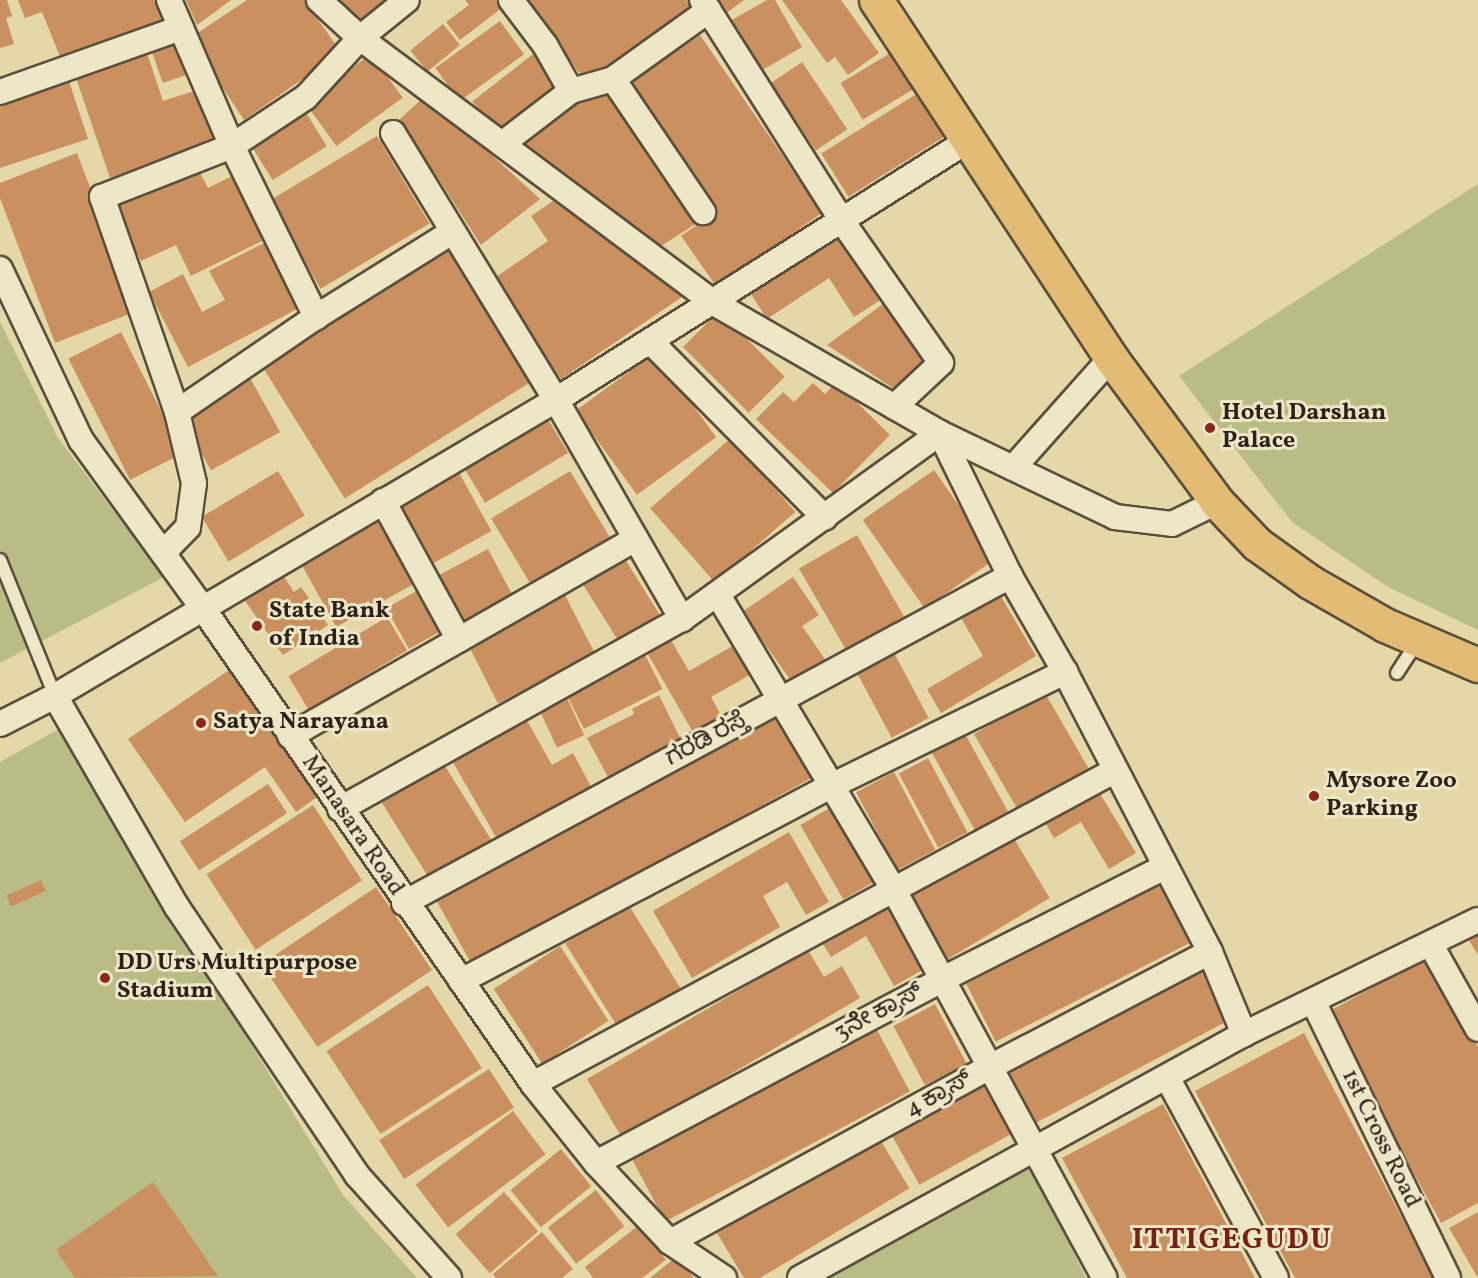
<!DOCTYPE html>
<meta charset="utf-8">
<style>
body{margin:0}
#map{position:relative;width:1478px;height:1278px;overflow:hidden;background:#e4d8a9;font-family:Vollkorn,"Noto Sans Kannada",serif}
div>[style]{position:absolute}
.green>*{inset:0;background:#b9bd85}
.building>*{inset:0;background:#ca9060;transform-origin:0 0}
.roads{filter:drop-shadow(2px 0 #5b4f3c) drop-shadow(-2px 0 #5b4f3c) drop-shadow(0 2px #5b4f3c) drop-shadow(0 -2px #5b4f3c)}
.service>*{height:12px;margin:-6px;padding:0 6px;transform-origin:6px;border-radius:6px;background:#ede6c7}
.minor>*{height:24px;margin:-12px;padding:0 12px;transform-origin:12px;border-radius:12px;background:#ede6c7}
.primary>*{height:33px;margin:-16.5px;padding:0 16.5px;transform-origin:16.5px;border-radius:16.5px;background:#e2bc74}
.dots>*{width:16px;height:16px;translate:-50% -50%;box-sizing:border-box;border:3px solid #ede6c7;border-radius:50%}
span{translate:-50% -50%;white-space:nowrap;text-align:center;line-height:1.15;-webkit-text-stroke:6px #ede6c7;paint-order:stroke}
.poi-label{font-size:24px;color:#2d2118;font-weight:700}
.left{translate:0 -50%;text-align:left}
.street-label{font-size:24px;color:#2d2118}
.district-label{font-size:30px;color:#7a1f14;font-weight:700;letter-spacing:1.5px}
</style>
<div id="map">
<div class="green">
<i style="clip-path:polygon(1478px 184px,1478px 630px,1388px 587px,1292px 522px,1179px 376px)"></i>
<i style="clip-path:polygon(0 322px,58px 438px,164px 577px,0 663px)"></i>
<i style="clip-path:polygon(59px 729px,343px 1195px,417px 1278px,0 1278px,0 762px)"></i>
<i style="clip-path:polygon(1031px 1164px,1086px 1278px,824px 1278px)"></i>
</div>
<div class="building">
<i style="clip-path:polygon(0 0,7px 0,12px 16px,6px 18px,14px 44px,0 48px)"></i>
<i style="clip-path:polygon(18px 0,163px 0,171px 22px,63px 64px,42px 12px,25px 18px)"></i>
<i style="clip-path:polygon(186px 0,231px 0,197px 25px)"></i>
<i style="clip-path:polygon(247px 0,304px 0,341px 52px,244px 120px,190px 38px)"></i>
<i style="clip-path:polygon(341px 0,386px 0,359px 22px)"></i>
<i style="clip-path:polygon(465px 0,503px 0,507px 4px,460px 40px,446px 22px,469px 5px)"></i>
<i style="clip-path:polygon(528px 0,698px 0,700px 2px,585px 81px)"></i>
<i style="clip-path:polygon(715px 0,744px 0,725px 14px)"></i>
<i style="clip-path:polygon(767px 0,775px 0,802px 47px,759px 72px,730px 21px)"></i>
<i style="clip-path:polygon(782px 0,841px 0,879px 53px,848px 75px,835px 57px,827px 63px)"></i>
<i style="left:500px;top:21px;width:41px;height:80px;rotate:54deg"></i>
<i style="left:443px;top:24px;width:27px;height:42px;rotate:51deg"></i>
<i style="clip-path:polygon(700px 35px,822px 213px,716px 286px,681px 236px,717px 211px,629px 84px)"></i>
<i style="left:180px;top:38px;width:37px;height:31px;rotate:71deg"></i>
<i style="clip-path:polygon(146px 50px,163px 101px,197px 90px,214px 142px,110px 178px,75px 75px)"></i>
<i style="left:537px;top:51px;width:44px;height:82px;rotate:52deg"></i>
<i style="left:892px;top:52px;width:43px;height:60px;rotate:59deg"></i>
<i style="left:371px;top:54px;width:54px;height:82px;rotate:54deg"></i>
<i style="left:802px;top:62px;width:81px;height:38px;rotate:56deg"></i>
<i style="clip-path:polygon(67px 75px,88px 139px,0 168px,0 96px)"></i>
<i style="clip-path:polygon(604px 86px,697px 223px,658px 248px,513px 147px)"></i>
<i style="left:918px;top:93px;width:51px;height:114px;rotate:58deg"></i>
<i style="clip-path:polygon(426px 95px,540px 199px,481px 245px,400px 119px)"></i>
<i style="left:303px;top:108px;width:45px;height:64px;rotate:58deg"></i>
<i style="left:377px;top:136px;width:102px;height:127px;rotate:59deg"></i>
<i style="clip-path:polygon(77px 153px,137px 311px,55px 343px,0 198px,0 183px)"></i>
<i style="clip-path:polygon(195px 163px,208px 188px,234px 175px,266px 239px,191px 276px,176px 245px,141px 261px,113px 205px)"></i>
<i style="clip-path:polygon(559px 197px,682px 297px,561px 379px,493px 279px,548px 241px,531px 216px)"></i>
<i style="clip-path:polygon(844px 233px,885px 297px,854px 317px,829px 278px,767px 319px,751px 294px)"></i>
<i style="clip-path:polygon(264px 243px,299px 308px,188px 367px,149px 292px,183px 274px,202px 312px,225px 300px,209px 271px)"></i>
<i style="left:447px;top:247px;width:159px;height:220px;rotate:58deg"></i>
<i style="clip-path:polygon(887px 301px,931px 360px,893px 388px,827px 345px)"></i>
<i style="left:719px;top:311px;width:93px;height:51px;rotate:45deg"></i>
<i style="left:121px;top:332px;width:136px;height:59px;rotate:63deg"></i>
<i style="left:655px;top:353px;width:104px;height:98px;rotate:54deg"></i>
<i style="left:249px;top:376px;width:64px;height:79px;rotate:61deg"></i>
<i style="clip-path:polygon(836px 382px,890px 435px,833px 493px,756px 419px,783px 392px,794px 402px,813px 383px,825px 394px)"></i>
<i style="left:546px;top:416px;width:43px;height:97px;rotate:59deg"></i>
<i style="left:731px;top:438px;width:98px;height:107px;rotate:49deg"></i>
<i style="left:457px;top:469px;width:71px;height:66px;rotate:61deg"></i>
<i style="left:934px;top:470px;width:108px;height:87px;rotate:55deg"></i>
<i style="left:278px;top:471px;width:52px;height:89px;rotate:59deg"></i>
<i style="left:570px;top:471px;width:79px;height:92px;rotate:59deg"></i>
<i style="left:385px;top:513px;width:76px;height:98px;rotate:61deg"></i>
<i style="left:857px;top:535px;width:99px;height:67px;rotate:60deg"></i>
<i style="left:488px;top:549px;width:55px;height:60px;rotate:62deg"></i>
<i style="left:623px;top:556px;width:70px;height:49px;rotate:58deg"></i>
<i style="clip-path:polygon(281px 572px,294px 592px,301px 587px,328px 625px,283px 655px,243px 598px)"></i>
<i style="clip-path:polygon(793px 577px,819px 615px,802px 626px,827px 662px,794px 685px,742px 612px)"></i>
<i style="left:422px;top:588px;width:47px;height:41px;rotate:61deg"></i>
<i style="clip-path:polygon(996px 588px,1036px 656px,941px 713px,927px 689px,983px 656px,957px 611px)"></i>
<i style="left:562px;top:589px;width:73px;height:109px;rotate:63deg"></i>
<i style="left:387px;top:617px;width:39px;height:115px;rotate:59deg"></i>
<i style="clip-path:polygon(665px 630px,689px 671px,738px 643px,755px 672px,711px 697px,722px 717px,694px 734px,642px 644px)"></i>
<i style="left:642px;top:649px;width:45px;height:88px;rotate:63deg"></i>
<i style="left:893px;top:651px;width:76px;height:42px;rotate:62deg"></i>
<i style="clip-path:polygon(232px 668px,320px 795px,296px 812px,265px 767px,185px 822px,128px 739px)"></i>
<i style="left:1045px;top:693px;width:87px;height:82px;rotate:60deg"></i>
<i style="clip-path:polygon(659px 695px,682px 742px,609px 779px,587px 738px,634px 714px,632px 709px)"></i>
<i style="left:566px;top:696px;width:43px;height:30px;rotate:65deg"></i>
<i style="left:776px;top:713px;width:74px;height:388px;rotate:61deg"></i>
<i style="clip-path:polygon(525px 717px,552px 765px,573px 753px,593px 790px,500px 844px,451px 759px)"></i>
<i style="left:965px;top:734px;width:89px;height:38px;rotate:61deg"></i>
<i style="left:440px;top:758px;width:98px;height:73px;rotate:58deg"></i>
<i style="left:928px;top:758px;width:84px;height:33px;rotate:62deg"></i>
<i style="left:894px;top:772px;width:88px;height:43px;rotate:62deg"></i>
<i style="left:268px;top:784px;width:35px;height:105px;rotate:57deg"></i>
<i style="clip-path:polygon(1096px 787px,1136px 853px,1109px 869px,1081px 822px,1054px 838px,1043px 819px)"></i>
<i style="left:313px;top:805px;width:90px;height:127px;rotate:57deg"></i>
<i style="left:835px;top:805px;width:86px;height:40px;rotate:60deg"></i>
<i style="clip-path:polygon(789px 832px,829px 902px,806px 915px,787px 882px,763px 896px,780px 927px,692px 978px,653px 911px)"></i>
<i style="left:1010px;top:832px;width:77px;height:119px;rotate:59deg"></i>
<i style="left:41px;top:880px;width:12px;height:38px;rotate:66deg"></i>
<i style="left:1164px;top:883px;width:65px;height:222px;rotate:63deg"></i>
<i style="left:376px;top:887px;width:100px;height:138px;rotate:56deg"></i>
<i style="clip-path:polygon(891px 901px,928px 967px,894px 986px,866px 936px,831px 957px,821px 941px)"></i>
<i style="left:628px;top:904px;width:101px;height:74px;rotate:58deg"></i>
<i style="clip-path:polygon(1478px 931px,1478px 955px,1467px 937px)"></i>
<i style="left:560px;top:946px;width:89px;height:79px;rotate:57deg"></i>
<i style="clip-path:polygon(808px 950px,824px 977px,842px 966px,860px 998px,622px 1138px,587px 1079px)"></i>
<i style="clip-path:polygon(1429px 957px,1478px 1047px,1478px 1203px,1441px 1223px,1326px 1013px)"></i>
<i style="left:1203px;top:965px;width:61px;height:221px;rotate:62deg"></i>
<i style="left:428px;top:985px;width:99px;height:121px;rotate:57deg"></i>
<i style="left:935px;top:1004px;width:67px;height:47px;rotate:62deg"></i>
<i style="left:876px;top:1028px;width:72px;height:277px;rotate:62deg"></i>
<i style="clip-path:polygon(1304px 1033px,1434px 1278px,1295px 1278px,1195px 1091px)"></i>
<i style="left:489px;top:1069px;width:46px;height:131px;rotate:57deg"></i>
<i style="left:983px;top:1081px;width:60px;height:106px;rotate:61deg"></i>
<i style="clip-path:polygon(1163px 1104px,1255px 1278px,1127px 1278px,1062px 1158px)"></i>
<i style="left:513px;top:1111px;width:54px;height:122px;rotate:53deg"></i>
<i style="left:878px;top:1136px;width:61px;height:188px;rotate:59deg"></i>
<i style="left:561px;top:1149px;width:48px;height:65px;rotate:51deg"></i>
<i style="clip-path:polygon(153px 1182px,218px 1276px,75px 1278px,56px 1250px)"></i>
<i style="left:596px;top:1190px;width:46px;height:61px;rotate:52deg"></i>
<i style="left:504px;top:1192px;width:52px;height:64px;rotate:49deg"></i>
<i style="clip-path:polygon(1478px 1212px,1478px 1278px,1449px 1228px)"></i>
<i style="clip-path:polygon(639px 1225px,666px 1260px,642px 1278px,593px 1278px,585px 1267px)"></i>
<i style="clip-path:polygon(542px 1232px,573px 1269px,562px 1278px,496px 1278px,493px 1274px)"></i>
<i style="clip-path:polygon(676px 1257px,694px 1278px,650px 1278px)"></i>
</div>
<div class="roads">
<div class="service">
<i style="left:0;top:560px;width:147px;rotate:68deg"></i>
<i style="left:1397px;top:673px;width:38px;rotate:-57deg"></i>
</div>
<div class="minor">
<i style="left:169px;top:0;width:159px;rotate:66.7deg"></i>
<i style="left:232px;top:146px;width:191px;rotate:63.8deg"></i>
<i style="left:319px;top:0;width:56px;rotate:42.8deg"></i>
<i style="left:360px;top:38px;width:442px;rotate:36.8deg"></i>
<i style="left:714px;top:303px;width:261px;rotate:29.9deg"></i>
<i style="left:940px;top:433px;width:194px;rotate:25.6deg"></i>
<i style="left:1115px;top:517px;width:57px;rotate:7deg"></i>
<i style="left:1172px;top:524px;width:50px;rotate:-26.1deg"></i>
<i style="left:511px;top:0;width:56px;rotate:52.9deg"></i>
<i style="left:545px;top:45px;width:53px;rotate:60.5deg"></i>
<i style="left:702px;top:0;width:262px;rotate:57.6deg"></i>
<i style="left:842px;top:221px;width:173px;rotate:55.1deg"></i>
<i style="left:941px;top:363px;width:64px;rotate:136.9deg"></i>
<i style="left:613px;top:79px;width:161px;rotate:55.9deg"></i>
<i style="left:0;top:92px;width:192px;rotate:-19.5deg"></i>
<i style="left:393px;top:133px;width:313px;rotate:58.6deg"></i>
<i style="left:556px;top:400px;width:253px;rotate:60.1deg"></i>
<i style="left:502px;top:144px;width:87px;rotate:-37.5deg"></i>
<i style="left:571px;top:91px;width:44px;rotate:-15.9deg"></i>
<i style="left:613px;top:79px;width:118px;rotate:-35.7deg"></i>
<i style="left:0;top:269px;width:189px;rotate:64.7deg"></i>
<i style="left:81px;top:440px;width:206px;rotate:54.1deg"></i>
<i style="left:202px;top:607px;width:581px;rotate:55.24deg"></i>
<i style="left:533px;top:1084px;width:101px;rotate:51.4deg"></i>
<i style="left:596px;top:1163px;width:108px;rotate:46.9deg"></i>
<i style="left:670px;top:1242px;width:65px;rotate:33.7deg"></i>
<i style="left:651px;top:342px;width:247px;rotate:45.3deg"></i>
<i style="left:177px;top:412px;width:168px;rotate:-34.4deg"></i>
<i style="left:316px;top:317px;width:160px;rotate:-32deg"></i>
<i style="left:1013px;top:468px;width:147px;rotate:-48.3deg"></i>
<i style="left:383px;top:501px;width:158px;rotate:61.3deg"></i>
<i style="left:163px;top:553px;width:36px;rotate:-46deg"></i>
<i style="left:188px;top:527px;width:44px;rotate:-82.2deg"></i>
<i style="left:194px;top:483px;width:73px;rotate:-103.5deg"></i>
<i style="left:177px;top:412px;width:228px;rotate:-109.2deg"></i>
<i style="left:102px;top:197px;width:140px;rotate:-21.4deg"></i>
<i style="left:232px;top:146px;width:89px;rotate:-33.5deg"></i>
<i style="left:306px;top:97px;width:80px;rotate:-47.5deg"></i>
<i style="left:360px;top:38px;width:60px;rotate:-39deg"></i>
<i style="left:718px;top:595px;width:346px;rotate:59.2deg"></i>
<i style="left:895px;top:892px;width:439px;rotate:61.5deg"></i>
<i style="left:55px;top:696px;width:244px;rotate:60deg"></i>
<i style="left:177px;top:907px;width:323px;rotate:56.1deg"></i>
<i style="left:357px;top:1175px;width:138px;rotate:48.2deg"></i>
<i style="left:0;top:724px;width:62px;rotate:-27deg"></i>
<i style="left:55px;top:696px;width:582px;rotate:-30.58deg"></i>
<i style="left:556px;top:400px;width:490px;rotate:-32.2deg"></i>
<i style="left:290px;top:736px;width:398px;rotate:-29.7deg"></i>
<i style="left:340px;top:809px;width:391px;rotate:-29.1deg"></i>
<i style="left:682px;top:619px;width:318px;rotate:-35.8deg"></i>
<i style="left:940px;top:433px;width:159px;rotate:63.9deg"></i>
<i style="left:1010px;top:576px;width:111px;rotate:60.2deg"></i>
<i style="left:1065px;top:672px;width:315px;rotate:62.6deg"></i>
<i style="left:1210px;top:952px;width:89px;rotate:67.5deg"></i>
<i style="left:404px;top:903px;width:689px;rotate:-28.35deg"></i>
<i style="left:1431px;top:945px;width:96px;rotate:60.8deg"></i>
<i style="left:461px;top:981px;width:416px;rotate:-27.8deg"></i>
<i style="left:829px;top:787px;width:263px;rotate:-26deg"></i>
<i style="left:1313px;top:1001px;width:308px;rotate:64deg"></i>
<i style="left:1168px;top:1079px;width:226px;rotate:61.5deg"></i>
<i style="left:533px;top:1084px;width:660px;rotate:-28.31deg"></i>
<i style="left:596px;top:1163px;width:391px;rotate:-27.9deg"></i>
<i style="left:941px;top:980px;width:249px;rotate:-26.8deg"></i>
<i style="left:670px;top:1242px;width:362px;rotate:-28.7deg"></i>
<i style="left:988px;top:1068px;width:250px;rotate:-27.6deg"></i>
<i style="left:800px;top:1278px;width:507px;rotate:-28.79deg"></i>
<i style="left:1244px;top:1034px;width:260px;rotate:-26deg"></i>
</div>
<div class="primary">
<i style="left:876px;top:0;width:428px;rotate:56.7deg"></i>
<i style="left:1111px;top:358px;width:179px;rotate:53.6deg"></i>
<i style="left:1217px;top:502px;width:58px;rotate:46.4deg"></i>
<i style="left:1257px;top:544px;width:65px;rotate:35.6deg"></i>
<i style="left:1310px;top:582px;width:86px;rotate:29.8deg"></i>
<i style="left:1385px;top:625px;width:101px;rotate:23.3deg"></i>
</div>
</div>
<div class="dots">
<i style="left:1210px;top:428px;background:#8f2418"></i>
<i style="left:257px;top:626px;background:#8f2418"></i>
<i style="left:201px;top:723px;background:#8f2418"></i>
<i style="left:1314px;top:796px;background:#8f2418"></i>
<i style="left:105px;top:978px;background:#8f2418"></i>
</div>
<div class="poi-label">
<span class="left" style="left:1222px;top:428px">Hotel Darshan<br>Palace</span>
<span class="left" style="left:269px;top:626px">State Bank<br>of India</span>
<span class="left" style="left:213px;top:723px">Satya Narayana</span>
<span class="left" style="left:1326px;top:796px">Mysore Zoo<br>Parking</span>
<span class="left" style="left:117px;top:978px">DD Urs Multipurpose<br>Stadium</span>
</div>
<div class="street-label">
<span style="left:707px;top:740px;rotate:-28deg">ಗರಡಿ ರಸ್ತೆ</span>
<span style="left:352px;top:826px;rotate:56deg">Manasara Road</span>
<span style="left:879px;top:1013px;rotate:-28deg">3ನೆೇ ಕ್ರಾಸ್</span>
<span style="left:939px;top:1095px;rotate:-29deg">4 ಕ್ರಾಸ್</span>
<span style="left:1380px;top:1139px;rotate:64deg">1st Cross Road</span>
</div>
<div class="district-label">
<span style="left:1232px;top:1240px">ITTIGEGUDU</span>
</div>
</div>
